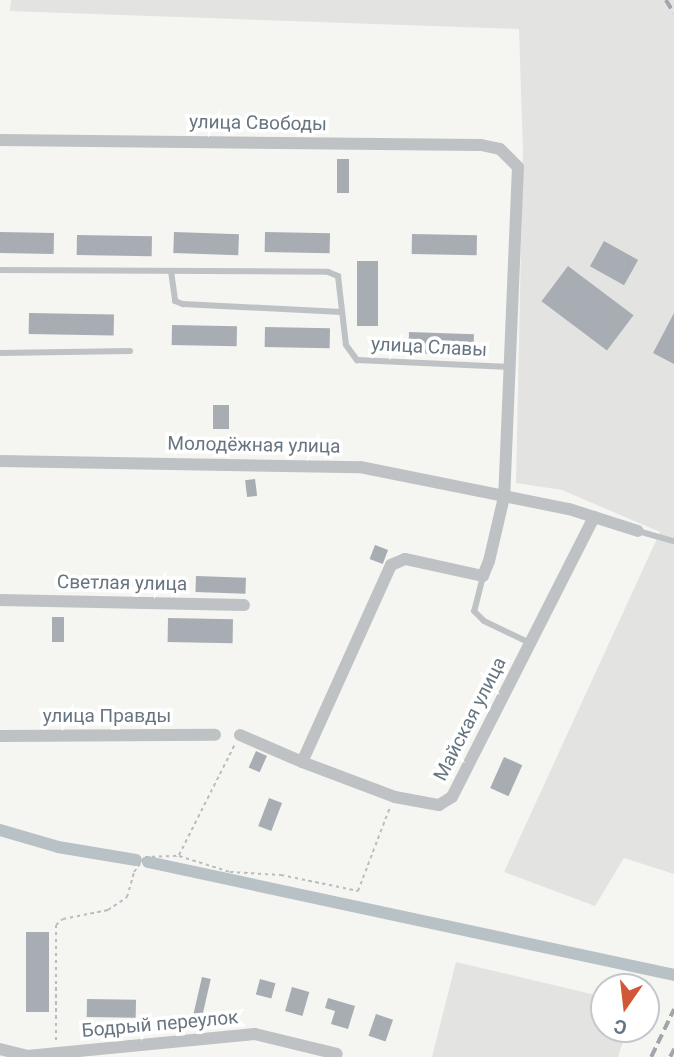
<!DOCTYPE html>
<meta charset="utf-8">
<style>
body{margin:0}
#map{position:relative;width:674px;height:1057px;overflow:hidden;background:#f5f5f2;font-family:Roboto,sans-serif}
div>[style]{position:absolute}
.built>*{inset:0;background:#e3e4e2}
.canal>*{height:12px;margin:-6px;padding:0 6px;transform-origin:6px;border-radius:6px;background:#b8c2c6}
.building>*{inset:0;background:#a7adb2;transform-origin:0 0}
.path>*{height:2px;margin-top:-1px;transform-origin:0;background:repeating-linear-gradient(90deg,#babcbe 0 3.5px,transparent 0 7px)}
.lane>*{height:6px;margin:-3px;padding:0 3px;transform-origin:3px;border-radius:3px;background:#bec2c5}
.street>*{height:12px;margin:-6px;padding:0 6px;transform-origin:6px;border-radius:6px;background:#bec2c5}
.rail>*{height:3.5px;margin-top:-1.75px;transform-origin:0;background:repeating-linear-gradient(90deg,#a0a6aa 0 10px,transparent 0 15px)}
span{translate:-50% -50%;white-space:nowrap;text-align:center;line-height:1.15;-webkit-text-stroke:7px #fff;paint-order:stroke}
.street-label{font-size:19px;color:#677580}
.north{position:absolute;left:590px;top:973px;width:70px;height:70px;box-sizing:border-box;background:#fff;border:2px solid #c2c8cc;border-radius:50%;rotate:194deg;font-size:19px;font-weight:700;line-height:28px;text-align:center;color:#677580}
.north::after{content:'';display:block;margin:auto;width:24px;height:32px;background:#d15736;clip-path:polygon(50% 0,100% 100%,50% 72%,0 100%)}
</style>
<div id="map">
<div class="built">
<i style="clip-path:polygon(11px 0,674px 0,674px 874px,624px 858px,595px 906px,504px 872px,660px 532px,562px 490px,516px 483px,523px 150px,519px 29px,10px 11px)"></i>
<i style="clip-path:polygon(456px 962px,604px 997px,604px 1029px,627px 1029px,618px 1057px,432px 1057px)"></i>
</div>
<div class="canal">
<i style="left:0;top:830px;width:60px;rotate:16.3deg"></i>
<i style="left:58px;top:847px;width:79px;rotate:9.5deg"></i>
<i style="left:148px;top:862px;width:538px;rotate:12.12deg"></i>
</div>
<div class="building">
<i style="left:337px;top:159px;width:12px;height:34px"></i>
<i style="left:0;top:232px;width:54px;height:21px;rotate:1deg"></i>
<i style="left:174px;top:232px;width:65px;height:21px;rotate:2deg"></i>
<i style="left:265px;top:232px;width:65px;height:20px;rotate:1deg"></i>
<i style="left:412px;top:234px;width:65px;height:20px;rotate:1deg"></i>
<i style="left:77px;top:235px;width:75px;height:20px;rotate:1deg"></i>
<i style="left:604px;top:241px;width:39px;height:29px;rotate:29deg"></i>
<i style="left:357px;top:261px;width:21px;height:65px"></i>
<i style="left:568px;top:266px;width:82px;height:44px;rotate:37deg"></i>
<i style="left:29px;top:313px;width:85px;height:21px;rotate:1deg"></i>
<i style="clip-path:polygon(674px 313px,674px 364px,653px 353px)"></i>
<i style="left:172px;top:325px;width:65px;height:20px;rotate:1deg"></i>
<i style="left:265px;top:327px;width:65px;height:20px;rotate:1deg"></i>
<i style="left:409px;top:332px;width:65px;height:21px;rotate:2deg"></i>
<i style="left:213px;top:405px;width:16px;height:24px"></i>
<i style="left:255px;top:479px;width:17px;height:10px;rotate:83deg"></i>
<i style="left:375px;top:545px;width:14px;height:15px;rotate:21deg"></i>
<i style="left:196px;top:576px;width:50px;height:16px;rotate:2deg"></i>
<i style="left:52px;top:617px;width:12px;height:25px"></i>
<i style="left:168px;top:618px;width:65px;height:24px;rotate:1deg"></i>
<i style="left:256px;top:751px;width:12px;height:18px;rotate:24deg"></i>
<i style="left:504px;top:757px;width:20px;height:34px;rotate:24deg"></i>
<i style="left:269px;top:798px;width:14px;height:30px;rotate:21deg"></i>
<i style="left:26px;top:932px;width:23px;height:80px"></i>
<i style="left:202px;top:977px;width:9px;height:40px;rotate:13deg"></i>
<i style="left:260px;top:979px;width:16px;height:16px;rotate:15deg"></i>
<i style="left:292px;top:987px;width:18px;height:25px;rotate:16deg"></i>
<i style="clip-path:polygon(328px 998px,355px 1006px,348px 1029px,331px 1024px,335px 1011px,325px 1008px)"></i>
<i style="left:87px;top:999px;width:49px;height:18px;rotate:1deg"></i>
<i style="left:376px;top:1014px;width:18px;height:23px;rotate:19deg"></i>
</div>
<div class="path">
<i style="left:179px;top:855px;width:124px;rotate:-63.2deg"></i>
<i style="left:56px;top:1040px;width:115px;rotate:-90deg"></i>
<i style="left:56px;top:925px;width:9px;rotate:-41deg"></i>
<i style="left:63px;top:919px;width:46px;rotate:-11.3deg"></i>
<i style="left:108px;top:910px;width:23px;rotate:-34deg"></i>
<i style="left:127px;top:897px;width:26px;rotate:-74deg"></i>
<i style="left:134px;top:872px;width:19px;rotate:-54deg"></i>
<i style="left:145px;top:857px;width:34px;rotate:-2deg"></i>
<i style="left:179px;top:856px;width:53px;rotate:17.4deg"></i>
<i style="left:230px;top:872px;width:51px;rotate:3.4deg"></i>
<i style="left:281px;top:875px;width:79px;rotate:11.7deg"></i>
<i style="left:358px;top:891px;width:90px;rotate:-69.1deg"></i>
</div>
<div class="lane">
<i style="left:0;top:270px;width:328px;rotate:0.3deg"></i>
<i style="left:328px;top:272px;width:11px;rotate:22deg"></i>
<i style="left:338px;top:276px;width:69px;rotate:83.4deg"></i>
<i style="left:346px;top:345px;width:19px;rotate:54deg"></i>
<i style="left:357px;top:360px;width:153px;rotate:2.6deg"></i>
<i style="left:171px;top:271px;width:30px;rotate:82deg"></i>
<i style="left:175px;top:301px;width:9px;rotate:21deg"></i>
<i style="left:183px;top:304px;width:159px;rotate:2.9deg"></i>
<i style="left:0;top:353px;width:130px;rotate:-0.9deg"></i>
<i style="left:638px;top:531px;width:37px;rotate:16deg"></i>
<i style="left:483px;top:576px;width:36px;rotate:104deg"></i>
<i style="left:474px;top:611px;width:14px;rotate:45deg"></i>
<i style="left:484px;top:621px;width:51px;rotate:25.6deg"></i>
</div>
<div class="street">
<i style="left:0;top:140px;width:481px;rotate:0.6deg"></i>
<i style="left:481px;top:145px;width:19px;rotate:12deg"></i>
<i style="left:500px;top:149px;width:25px;rotate:45deg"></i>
<i style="left:518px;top:167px;width:330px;rotate:92.4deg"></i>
<i style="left:504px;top:497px;width:66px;rotate:103.2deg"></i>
<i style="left:489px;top:561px;width:16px;rotate:112deg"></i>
<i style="left:483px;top:576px;width:80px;rotate:-167.7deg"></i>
<i style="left:405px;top:559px;width:15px;rotate:157deg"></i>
<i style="left:391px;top:565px;width:216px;rotate:114.3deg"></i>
<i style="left:302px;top:762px;width:99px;rotate:20.6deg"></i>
<i style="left:395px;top:797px;width:45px;rotate:10.3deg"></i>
<i style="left:439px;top:805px;width:15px;rotate:-32deg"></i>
<i style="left:452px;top:797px;width:314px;rotate:-63.1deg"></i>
<i style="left:0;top:461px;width:360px;rotate:1deg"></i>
<i style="left:360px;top:467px;width:213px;rotate:11.4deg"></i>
<i style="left:569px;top:509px;width:72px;rotate:17.7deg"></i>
<i style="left:0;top:600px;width:244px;rotate:1.2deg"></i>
<i style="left:240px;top:735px;width:68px;rotate:23.5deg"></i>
<i style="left:0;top:736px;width:215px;rotate:-0.3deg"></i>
<i style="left:0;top:1049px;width:32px;rotate:14deg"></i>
<i style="left:27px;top:1056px;width:229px;rotate:-5.5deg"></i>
<i style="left:255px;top:1034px;width:84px;rotate:13.7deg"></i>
</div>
<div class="rail">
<i style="left:666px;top:0;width:15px;rotate:58deg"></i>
<i style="left:651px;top:1057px;width:53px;rotate:-64.4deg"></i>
<i style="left:670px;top:1057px;width:9px;rotate:-63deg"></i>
</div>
<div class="street-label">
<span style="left:258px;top:123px;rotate:1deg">улица Свободы</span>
<span style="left:429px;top:347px;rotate:3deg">улица Славы</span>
<span style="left:254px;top:445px;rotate:1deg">Молодёжная улица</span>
<span style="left:122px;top:583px;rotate:1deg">Светлая улица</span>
<span style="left:107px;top:716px">улица Правды</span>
<span style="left:470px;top:719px;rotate:-63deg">Майская улица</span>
<span style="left:160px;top:1024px;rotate:-5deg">Бодрый переулок</span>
</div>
<div class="north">С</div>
</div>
